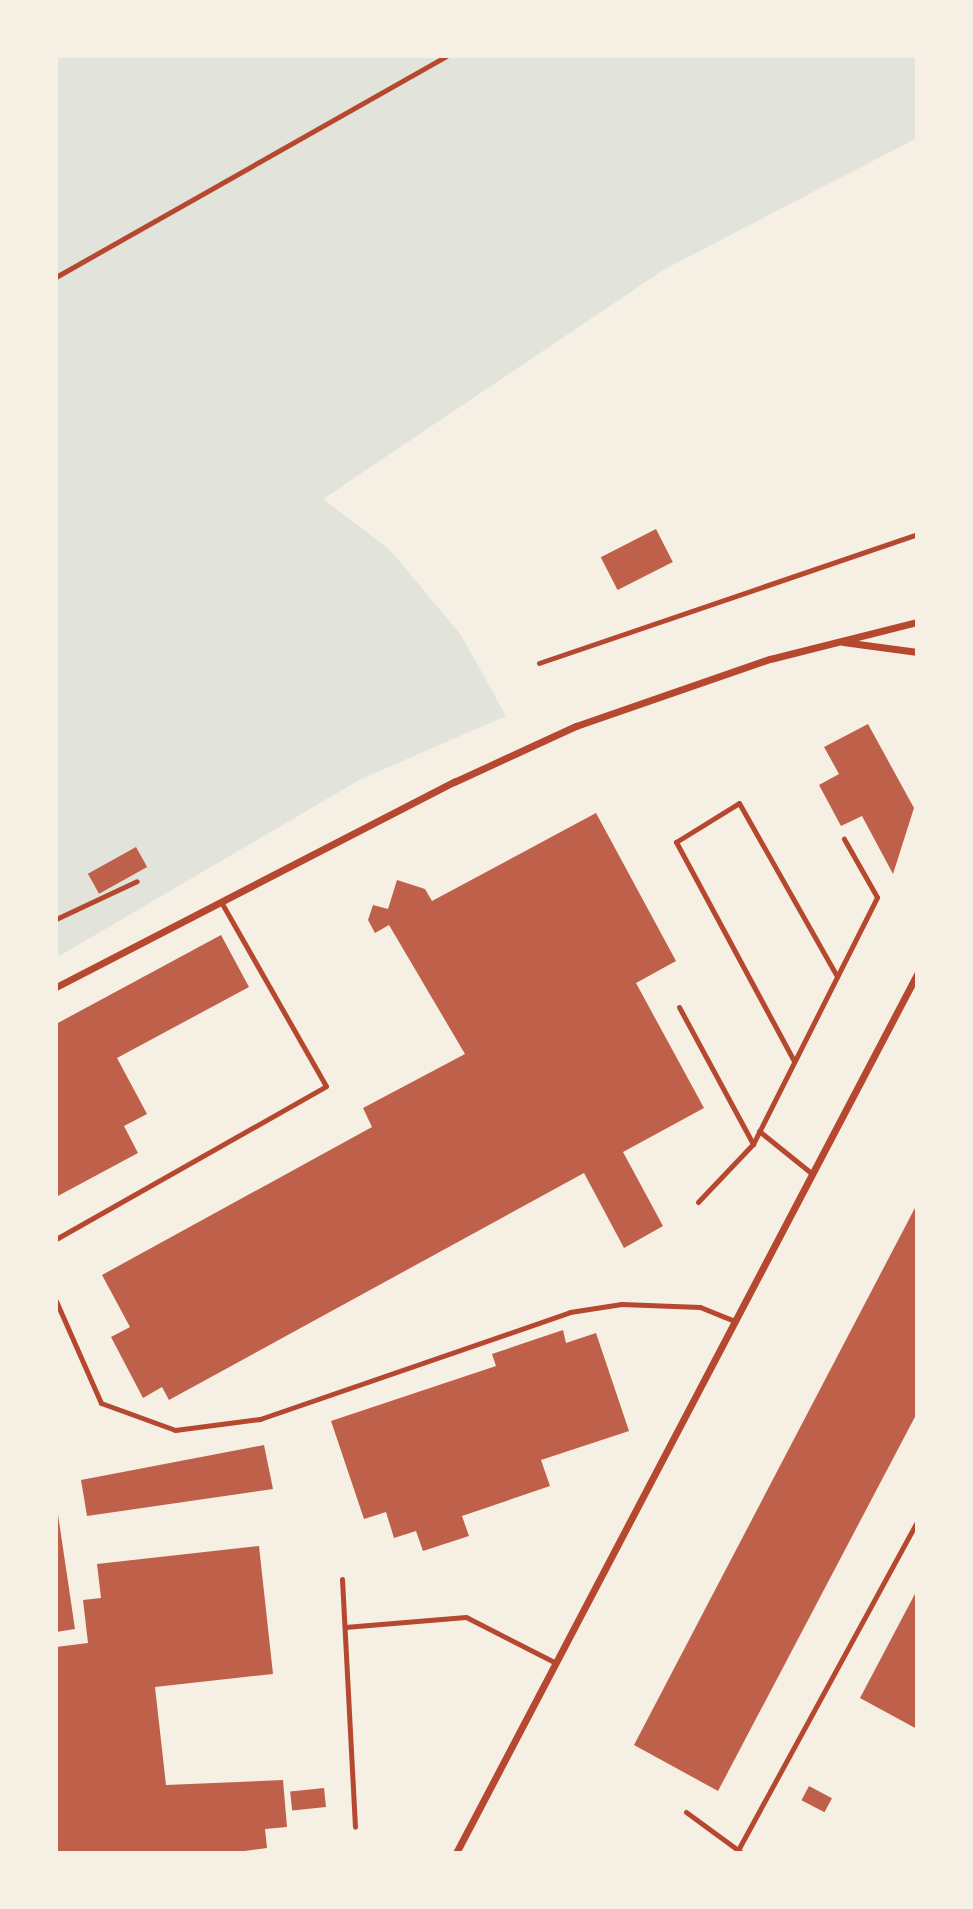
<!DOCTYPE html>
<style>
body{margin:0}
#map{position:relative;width:973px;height:1909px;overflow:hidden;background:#f6efe4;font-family:Georgia,serif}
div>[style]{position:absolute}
.green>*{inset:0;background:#e2e4dc}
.building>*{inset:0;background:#bf614a;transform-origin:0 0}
.path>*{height:4.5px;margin:-2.25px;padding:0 2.25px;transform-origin:2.25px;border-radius:2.25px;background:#b5482f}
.service>*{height:5px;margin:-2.5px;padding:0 2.5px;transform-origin:2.5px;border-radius:2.5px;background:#b5482f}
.minor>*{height:7px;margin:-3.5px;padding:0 3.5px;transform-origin:3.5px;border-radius:3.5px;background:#b5482f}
span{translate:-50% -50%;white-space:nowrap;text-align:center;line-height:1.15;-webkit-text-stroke:7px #f6efe4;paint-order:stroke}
.frame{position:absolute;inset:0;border:58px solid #f6efe4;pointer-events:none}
</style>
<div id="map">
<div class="green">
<i style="clip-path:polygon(56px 56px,917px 56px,917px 138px,665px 269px,323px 499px,390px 550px,461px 635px,506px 716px,361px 779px,56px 958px)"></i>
</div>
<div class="building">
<i style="left:656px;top:529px;width:37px;height:62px;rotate:63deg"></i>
<i style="clip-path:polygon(868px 724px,914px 808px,893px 874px,862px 816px,841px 826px,819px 785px,839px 774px,824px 747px)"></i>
<i style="clip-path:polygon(596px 813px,676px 961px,636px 983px,704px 1108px,623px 1152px,663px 1226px,624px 1248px,584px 1173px,169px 1400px,162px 1387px,143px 1398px,111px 1337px,130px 1327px,102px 1275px,372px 1127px,363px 1108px,465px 1054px,389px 925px,375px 933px,368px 920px,373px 905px,388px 909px,397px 880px,425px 889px,432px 901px)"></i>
<i style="left:136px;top:847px;width:23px;height:55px;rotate:61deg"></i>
<i style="clip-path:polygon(221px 935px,249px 987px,117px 1058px,147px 1114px,124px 1126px,138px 1153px,56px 1197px,56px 1024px)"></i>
<i style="clip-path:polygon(917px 1204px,917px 1413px,718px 1791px,634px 1745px)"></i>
<i style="clip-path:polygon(563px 1330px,566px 1343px,596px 1333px,629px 1431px,541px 1460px,550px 1486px,462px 1516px,469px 1536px,423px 1551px,416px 1531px,394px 1538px,386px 1512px,364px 1519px,331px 1421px,496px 1366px,492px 1354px)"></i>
<i style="clip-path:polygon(264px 1445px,273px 1489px,87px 1516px,81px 1480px)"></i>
<i style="clip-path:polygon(56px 1501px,75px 1629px,56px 1632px)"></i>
<i style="clip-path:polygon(259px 1546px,273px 1674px,155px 1687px,166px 1785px,283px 1780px,287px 1827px,265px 1829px,267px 1848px,230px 1853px,56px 1853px,56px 1647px,88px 1643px,83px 1600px,101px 1598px,97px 1564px)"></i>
<i style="clip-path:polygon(917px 1590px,917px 1729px,860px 1698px)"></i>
<i style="left:809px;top:1786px;width:26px;height:16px;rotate:28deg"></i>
<i style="left:324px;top:1788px;width:19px;height:34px;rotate:84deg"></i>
</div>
<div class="path">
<i style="left:56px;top:277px;width:448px;rotate:-29.5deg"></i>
</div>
<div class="service">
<i style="left:539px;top:663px;width:399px;rotate:-18.8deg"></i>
<i style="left:56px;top:919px;width:89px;rotate:-25.1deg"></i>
<i style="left:679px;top:1007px;width:156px;rotate:61.6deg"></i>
<i style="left:753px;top:1144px;width:80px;rotate:133.5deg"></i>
<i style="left:794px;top:1061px;width:249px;rotate:-118.3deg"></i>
<i style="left:676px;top:842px;width:74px;rotate:-31.8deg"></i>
<i style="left:739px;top:803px;width:199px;rotate:60.5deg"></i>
<i style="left:759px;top:1131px;width:65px;rotate:38.8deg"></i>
<i style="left:753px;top:1144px;width:276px;rotate:-63.3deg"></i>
<i style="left:877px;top:897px;width:67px;rotate:-119.6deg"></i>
<i style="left:56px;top:1239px;width:310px;rotate:-29.5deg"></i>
<i style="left:326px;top:1086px;width:212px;rotate:-119.7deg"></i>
<i style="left:56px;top:1301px;width:111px;rotate:66.2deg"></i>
<i style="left:101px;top:1403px;width:79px;rotate:20deg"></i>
<i style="left:175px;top:1430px;width:86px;rotate:-7.4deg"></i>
<i style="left:260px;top:1419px;width:328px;rotate:-19deg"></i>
<i style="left:570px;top:1312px;width:52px;rotate:-8.9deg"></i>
<i style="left:621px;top:1304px;width:79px;rotate:2.2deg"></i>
<i style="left:700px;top:1307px;width:35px;rotate:22deg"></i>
<i style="left:342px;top:1579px;width:248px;rotate:87deg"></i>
<i style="left:345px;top:1627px;width:121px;rotate:-4.7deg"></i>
<i style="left:466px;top:1617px;width:99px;rotate:27.1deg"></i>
<i style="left:686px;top:1812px;width:69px;rotate:36.2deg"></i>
<i style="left:738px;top:1850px;width:374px;rotate:-61.4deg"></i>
</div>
<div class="minor">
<i style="left:843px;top:642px;width:75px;rotate:7.7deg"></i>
<i style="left:56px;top:987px;width:448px;rotate:-27.3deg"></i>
<i style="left:454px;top:782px;width:134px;rotate:-24.7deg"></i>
<i style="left:576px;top:726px;width:205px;rotate:-19.1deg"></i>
<i style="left:770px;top:659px;width:152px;rotate:-14.1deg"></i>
<i style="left:456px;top:1853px;width:993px;rotate:-62.32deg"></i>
</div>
<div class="frame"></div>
</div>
